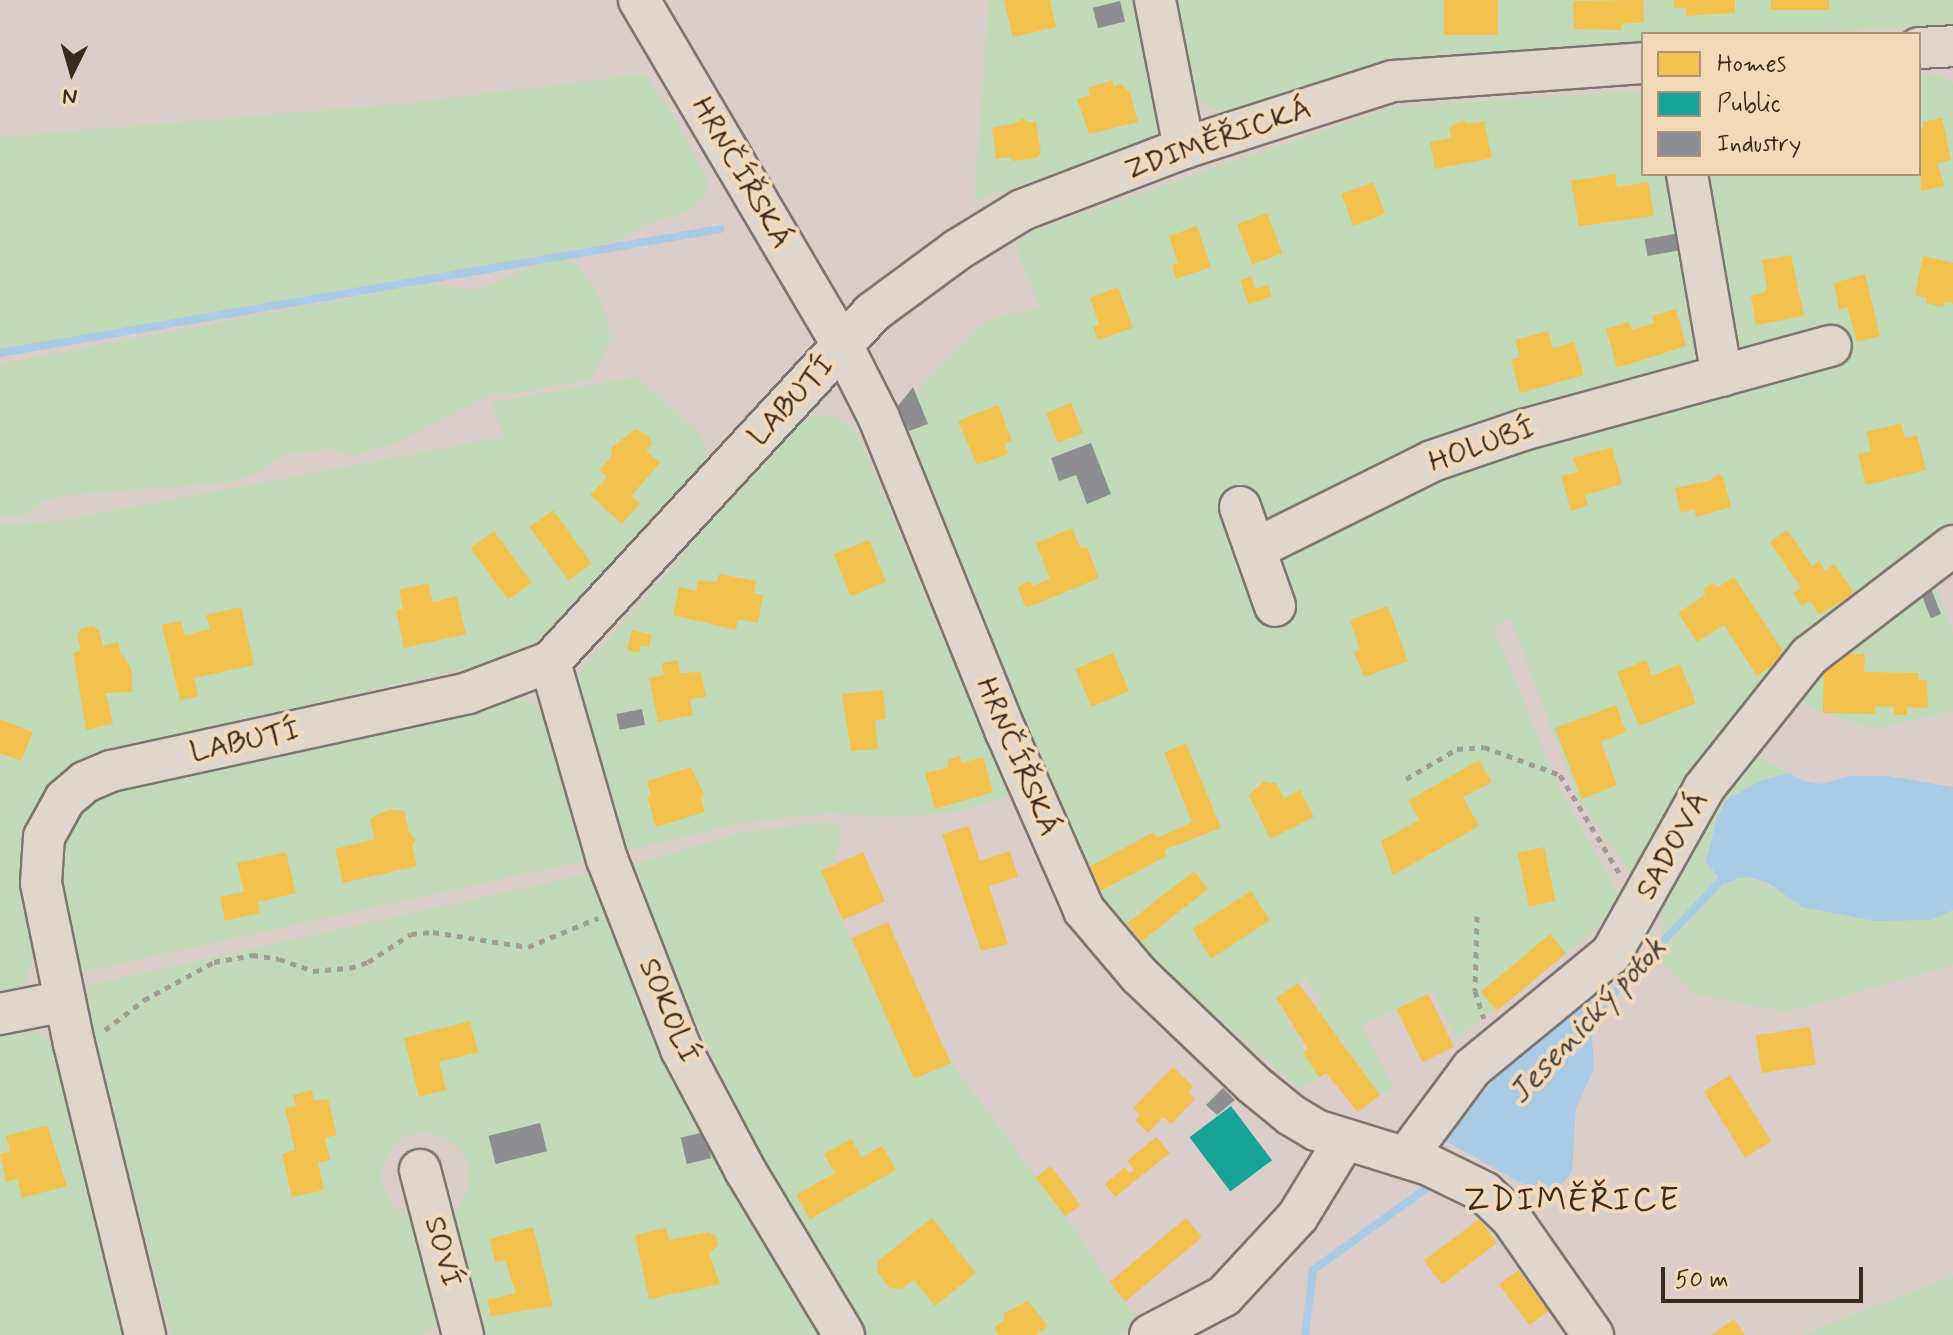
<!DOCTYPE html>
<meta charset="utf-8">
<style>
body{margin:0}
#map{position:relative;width:1953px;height:1335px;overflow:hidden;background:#dbceca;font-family:Mynerve,sans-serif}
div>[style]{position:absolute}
.green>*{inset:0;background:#c1dbb8}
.water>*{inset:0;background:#a9cbe6}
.homes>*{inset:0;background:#f2c14e;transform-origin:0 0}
.public>*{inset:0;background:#17a398;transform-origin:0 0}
.industry>*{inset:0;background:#8d8d92;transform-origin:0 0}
.stream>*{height:8px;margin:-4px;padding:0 4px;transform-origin:4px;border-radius:4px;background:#a9cbe6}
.path>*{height:5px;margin-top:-2.5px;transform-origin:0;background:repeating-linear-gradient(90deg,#a49c94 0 6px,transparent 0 12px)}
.roads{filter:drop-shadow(2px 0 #7e7570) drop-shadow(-2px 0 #7e7570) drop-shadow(0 2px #7e7570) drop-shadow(0 -2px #7e7570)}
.minor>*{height:40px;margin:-20px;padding:0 20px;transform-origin:20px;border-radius:20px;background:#dfd6cd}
span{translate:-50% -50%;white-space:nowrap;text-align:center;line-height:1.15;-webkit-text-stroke:8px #f3d9ba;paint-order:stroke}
.street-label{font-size:30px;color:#3b2a1e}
.water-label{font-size:32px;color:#48423e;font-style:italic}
.quarter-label{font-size:34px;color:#3b2a1e;letter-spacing:2px}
.legend{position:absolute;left:1641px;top:32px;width:280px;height:144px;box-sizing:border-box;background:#f3d9ba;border:2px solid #a9937c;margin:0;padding:10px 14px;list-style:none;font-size:24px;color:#3b2a1e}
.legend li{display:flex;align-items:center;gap:16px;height:40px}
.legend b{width:40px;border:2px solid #a9937c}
.north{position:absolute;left:32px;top:32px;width:80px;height:80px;-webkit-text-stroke:6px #f3d9ba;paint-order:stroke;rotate:185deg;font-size:22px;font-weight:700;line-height:32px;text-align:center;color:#3b2a1e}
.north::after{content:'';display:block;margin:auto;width:28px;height:36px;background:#3b2a1e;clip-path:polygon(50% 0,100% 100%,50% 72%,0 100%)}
.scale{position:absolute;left:1661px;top:1267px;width:202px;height:36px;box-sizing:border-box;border:4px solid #3b2a1e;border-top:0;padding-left:10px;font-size:24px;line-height:28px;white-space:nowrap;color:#3b2a1e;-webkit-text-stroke:6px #f3d9ba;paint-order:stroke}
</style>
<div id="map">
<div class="green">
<i style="clip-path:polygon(989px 0,1141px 0,1161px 130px,1147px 141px,974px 201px)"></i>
<i style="clip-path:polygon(1172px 0,1953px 0,1953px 24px,1786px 34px,1643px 34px,1643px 43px,1413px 58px,1361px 69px,1236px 110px,1221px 112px,1204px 104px,1196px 92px)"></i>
<i style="clip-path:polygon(645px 74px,673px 115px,708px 180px,708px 190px,699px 204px,683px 214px,645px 224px,620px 239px,594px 246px,0 352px,0 137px,401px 104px)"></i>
<i style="clip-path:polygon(evenodd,1919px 74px,1940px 75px,1953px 83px,1953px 522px,1865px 595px,1635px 880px,1578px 799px,1510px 618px,1494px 628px,1556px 782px,1621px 898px,1591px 934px,1456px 1038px,1432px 991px,1362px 1026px,1395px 1090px,1380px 1095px,1314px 1006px,1321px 1001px,1305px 977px,1276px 998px,1318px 1077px,1301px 1089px,1184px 990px,1094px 894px,1063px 834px,991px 633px,898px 406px,913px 387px,918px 396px,922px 384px,978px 328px,993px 319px,1040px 307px,1015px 245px,1034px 230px,1396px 106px,1627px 92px,1643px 95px,1643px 174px,1671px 174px,1699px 353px,1694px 363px,1281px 518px,1257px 509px,1280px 566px,1284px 555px,1347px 516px,1747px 349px,1734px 342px,1698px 174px,1919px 174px,1919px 74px,1544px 848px,1555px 901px,1529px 906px,1518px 853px,1544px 848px)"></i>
<i style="clip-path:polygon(548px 261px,574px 261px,596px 289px,606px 315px,611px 338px,591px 379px,510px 395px,493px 393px,394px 444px,351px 456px,331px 449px,285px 453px,259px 472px,231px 482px,70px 495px,44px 500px,27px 516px,0 516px,0 364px,426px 284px,477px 290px)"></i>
<i style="clip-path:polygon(637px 377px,701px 434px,707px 450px,704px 465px,557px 628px,517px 653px,494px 662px,111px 749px,70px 768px,42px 798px,24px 834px,20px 870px,33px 961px,25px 984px,15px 993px,0 999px,0 524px,54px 522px,503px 437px,492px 402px)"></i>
<i style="clip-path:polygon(814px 415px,828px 415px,843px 420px,859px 437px,1009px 796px,956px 813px,887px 817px,828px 813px,738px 824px,621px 852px,576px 682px,579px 673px,795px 426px)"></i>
<i style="clip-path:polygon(1937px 586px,1953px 635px,1953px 711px,1874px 729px,1804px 706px,1812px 665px,1887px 607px)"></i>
<i style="clip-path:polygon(513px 700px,529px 702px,548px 716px,592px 859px,77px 973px,61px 872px,63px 845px,79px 815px,98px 799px,127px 787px)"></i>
<i style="clip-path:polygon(1748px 751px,1789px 773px,1760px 781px,1721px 880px,1750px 877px,1784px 893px,1931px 920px,1953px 910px,1953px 965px,1786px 1012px,1696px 994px,1663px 965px,1661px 888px)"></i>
<i style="clip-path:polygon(828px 822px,842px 824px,836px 862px,821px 869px,832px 901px,915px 1077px,951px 1062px,1075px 1230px,1109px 1282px,1142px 1323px,1119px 1335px,864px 1335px,819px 1270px,753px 1142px,667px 960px,635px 864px,744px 832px)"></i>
<i style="clip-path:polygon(597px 872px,826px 1335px,480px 1335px,451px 1223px,468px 1188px,468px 1167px,464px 1154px,451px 1140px,428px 1132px,408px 1135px,395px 1144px,383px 1163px,381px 1181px,393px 1207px,414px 1220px,442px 1318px,436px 1327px,421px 1335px,171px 1335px,80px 987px)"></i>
<i style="clip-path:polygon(24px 1027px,43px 1035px,56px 1053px,129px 1335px,0 1335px,0 1029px)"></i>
<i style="clip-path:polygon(1953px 1276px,1953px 1335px,1802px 1335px)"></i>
</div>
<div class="water">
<i style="clip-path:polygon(1789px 773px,1803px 781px,1822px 784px,1849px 776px,1888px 776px,1953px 787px,1953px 910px,1931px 920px,1875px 921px,1802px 907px,1770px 884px,1750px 877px,1721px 880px,1706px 862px,1717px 818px,1726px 800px,1760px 781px)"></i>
<i style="clip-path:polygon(1592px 994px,1596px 999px,1591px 1020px,1594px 1069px,1576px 1108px,1572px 1171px,1563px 1183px,1549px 1187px,1527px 1186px,1445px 1141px,1504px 1066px)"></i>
</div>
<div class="homes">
<i style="clip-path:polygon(1004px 0,1050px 0,1056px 27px,1013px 37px)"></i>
<i style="left:1444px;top:0;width:54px;height:35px"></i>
<i style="clip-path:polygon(1643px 0,1644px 22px,1621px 24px,1622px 30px,1574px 29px,1573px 1px)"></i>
<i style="clip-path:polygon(1673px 0,1735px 0,1735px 13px,1686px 16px,1686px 8px,1674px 8px)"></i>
<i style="left:1771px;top:0;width:58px;height:10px"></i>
<i style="clip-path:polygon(1112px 80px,1114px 87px,1120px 84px,1130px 92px,1138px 122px,1089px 134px,1077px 99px,1090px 95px,1088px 88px)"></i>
<i style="clip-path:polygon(1023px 118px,1028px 122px,1036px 122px,1041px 153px,1037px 158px,1013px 161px,1009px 157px,996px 159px,992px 128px,1013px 124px)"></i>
<i style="clip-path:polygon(1942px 118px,1951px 160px,1937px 163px,1945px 186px,1921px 191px,1919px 128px,1924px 127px,1923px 122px)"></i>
<i style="clip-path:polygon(1463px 120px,1467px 124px,1484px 121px,1492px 158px,1435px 169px,1430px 142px,1451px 138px,1449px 128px)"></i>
<i style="clip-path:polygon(1615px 174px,1617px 187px,1648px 182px,1654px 216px,1579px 226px,1571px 181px)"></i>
<i style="left:1373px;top:182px;width:34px;height:34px;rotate:69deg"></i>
<i style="left:1267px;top:213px;width:43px;height:32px;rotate:69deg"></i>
<i style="clip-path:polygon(1197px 226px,1211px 267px,1176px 279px,1172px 265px,1178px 263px,1169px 236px)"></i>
<i style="clip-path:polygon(1791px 255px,1804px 316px,1756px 325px,1751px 296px,1764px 293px,1767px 288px,1762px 260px)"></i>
<i style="clip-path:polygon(1923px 256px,1953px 263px,1953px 304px,1945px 302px,1943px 307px,1926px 303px,1927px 298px,1915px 295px)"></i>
<i style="clip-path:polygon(1865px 274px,1880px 336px,1857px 342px,1847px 307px,1839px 310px,1834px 283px)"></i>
<i style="clip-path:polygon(1251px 276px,1256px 289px,1268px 285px,1272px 296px,1249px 305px,1240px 281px)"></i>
<i style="clip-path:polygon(1118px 287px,1133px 328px,1098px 340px,1093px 327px,1099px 325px,1090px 298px)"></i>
<i style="clip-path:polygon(1676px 309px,1686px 346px,1617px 368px,1606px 329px,1629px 322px,1632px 330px,1654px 323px,1652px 316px)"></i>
<i style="clip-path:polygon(1548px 331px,1553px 348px,1574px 342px,1584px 375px,1520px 393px,1511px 360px,1520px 357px,1515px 340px)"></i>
<i style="left:1071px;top:403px;width:32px;height:27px;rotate:68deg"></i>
<i style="clip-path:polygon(998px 405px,1012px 441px,1005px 444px,1008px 454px,977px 465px,958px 421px)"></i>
<i style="clip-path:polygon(1901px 423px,1905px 438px,1917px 435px,1926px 470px,1866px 485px,1858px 454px,1871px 451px,1866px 432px)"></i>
<i style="clip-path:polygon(635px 429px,649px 436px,652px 444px,646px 451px,660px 463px,631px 496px,640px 503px,622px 524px,590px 495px,607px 477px,599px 470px,612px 456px,611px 448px)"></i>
<i style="clip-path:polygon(1612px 447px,1622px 484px,1585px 495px,1588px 505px,1571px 511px,1561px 476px,1578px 472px,1573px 458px)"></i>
<i style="clip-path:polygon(1718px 474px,1723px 477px,1731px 507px,1696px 517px,1694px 509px,1681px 513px,1675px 488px,1709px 481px)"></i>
<i style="left:553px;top:510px;width:66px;height:29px;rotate:54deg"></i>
<i style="clip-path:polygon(1072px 528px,1081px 549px,1087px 547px,1099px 578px,1026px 608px,1017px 587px,1030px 581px,1032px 586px,1050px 579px,1036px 543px)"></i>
<i style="clip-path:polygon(1787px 530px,1812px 566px,1819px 561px,1825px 571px,1834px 564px,1853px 591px,1849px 597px,1819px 615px,1810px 600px,1802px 606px,1793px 593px,1801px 588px,1770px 542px)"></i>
<i style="left:494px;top:531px;width:64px;height:29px;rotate:54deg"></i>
<i style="left:869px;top:540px;width:45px;height:38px;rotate:68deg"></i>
<i style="clip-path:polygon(719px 574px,756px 581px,754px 593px,763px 595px,758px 623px,738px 619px,736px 630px,673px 615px,679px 587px,696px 591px,698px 581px,717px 582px)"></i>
<i style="clip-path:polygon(1734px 577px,1786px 656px,1757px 676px,1724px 625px,1697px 642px,1678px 613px,1705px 595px,1704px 588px,1712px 583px,1718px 587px)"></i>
<i style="clip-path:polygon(428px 583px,433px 602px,457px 596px,466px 634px,404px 648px,396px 610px,403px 609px,399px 590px)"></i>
<i style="clip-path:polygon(1388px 606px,1408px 661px,1364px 677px,1354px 652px,1360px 650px,1350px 620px)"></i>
<i style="clip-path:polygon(241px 607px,254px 665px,194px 678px,198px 696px,180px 700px,162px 625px,181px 621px,185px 635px,210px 629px,206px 615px)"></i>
<i style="clip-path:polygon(92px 626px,99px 630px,103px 646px,118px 642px,121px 656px,124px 655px,132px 672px,132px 692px,106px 693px,113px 724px,86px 730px,73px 653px,81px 650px,77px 635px,81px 629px)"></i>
<i style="clip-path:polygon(632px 630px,652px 635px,649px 647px,641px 645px,639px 653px,627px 650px)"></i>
<i style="left:1113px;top:653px;width:41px;height:41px;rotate:67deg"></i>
<i style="clip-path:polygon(1841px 654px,1865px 654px,1864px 672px,1919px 673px,1919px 680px,1927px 680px,1928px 708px,1907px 707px,1907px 715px,1894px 715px,1894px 707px,1875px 706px,1875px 714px,1823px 713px,1824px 659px,1841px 660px)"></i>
<i style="clip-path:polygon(678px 660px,680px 673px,701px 672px,706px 697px,690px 699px,693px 715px,658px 722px,649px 678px,664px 675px,662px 663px)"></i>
<i style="clip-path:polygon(1646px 660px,1652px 676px,1680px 664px,1696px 703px,1639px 726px,1617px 672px)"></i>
<i style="clip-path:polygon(883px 690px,886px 719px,875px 720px,878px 749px,851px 751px,842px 694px)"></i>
<i style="clip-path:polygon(1616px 705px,1626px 732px,1601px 742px,1617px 785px,1582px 799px,1555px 728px)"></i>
<i style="clip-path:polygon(0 719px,33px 732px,21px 761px,0 753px)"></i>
<i style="clip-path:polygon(1186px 743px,1221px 828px,1164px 850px,1167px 856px,1100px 891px,1087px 868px,1154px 832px,1157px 838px,1192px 822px,1164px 753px)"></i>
<i style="clip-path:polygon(960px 756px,962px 763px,983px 757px,993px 792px,935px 809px,925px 773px,949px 767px,947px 760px)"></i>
<i style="clip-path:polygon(1479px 760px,1492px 782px,1463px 797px,1479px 826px,1393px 875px,1381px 841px,1419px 820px,1408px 801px)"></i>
<i style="clip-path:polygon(691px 767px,705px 796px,701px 797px,705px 812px,656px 827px,647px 797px,651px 796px,647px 781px)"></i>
<i style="clip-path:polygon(1264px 781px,1270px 784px,1276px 782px,1284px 798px,1300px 790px,1314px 817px,1270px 839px,1249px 795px)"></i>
<i style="clip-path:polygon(390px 809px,404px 811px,409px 832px,416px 840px,412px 845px,417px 866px,343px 883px,335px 849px,375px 839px,370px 819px)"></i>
<i style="clip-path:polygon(969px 826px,980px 861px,1010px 851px,1018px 877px,989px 886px,1008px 944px,981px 951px,942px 834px)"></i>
<i style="left:1544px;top:847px;width:55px;height:27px;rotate:78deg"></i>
<i style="clip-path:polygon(286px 852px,296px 893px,258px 902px,260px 913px,225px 921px,220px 897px,244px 892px,237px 863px)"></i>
<i style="left:863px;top:852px;width:54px;height:46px;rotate:66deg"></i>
<i style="left:1194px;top:871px;width:23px;height:85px;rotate:52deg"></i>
<i style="left:1251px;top:891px;width:35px;height:70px;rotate:57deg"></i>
<i style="left:888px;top:922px;width:154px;height:40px;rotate:66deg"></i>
<i style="left:1550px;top:934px;width:25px;height:90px;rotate:50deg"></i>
<i style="clip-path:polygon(1298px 983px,1380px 1095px,1358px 1112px,1326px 1073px,1319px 1078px,1303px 1052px,1308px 1049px,1276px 998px)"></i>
<i style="left:1428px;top:994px;width:59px;height:35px;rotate:64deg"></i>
<i style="clip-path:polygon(470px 1021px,478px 1052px,439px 1062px,446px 1090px,419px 1097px,404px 1038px)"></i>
<i style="left:1810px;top:1027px;width:38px;height:55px;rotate:81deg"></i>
<i style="clip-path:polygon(1173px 1067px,1193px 1086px,1188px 1092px,1195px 1099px,1171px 1124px,1163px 1117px,1148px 1133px,1135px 1120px,1140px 1114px,1133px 1108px)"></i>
<i style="left:1730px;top:1075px;width:78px;height:31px;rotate:58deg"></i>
<i style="clip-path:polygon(312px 1090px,314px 1101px,328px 1099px,337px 1135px,325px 1138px,330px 1160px,318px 1163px,324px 1190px,292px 1197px,282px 1154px,295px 1150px,285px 1108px,296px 1106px,293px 1095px)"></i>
<i style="clip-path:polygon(47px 1125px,67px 1186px,22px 1198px,17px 1179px,6px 1182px,0 1154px,10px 1151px,6px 1136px)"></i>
<i style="clip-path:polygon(1156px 1137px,1170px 1153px,1115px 1197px,1105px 1184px,1125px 1167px,1129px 1173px,1134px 1170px,1127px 1161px)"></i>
<i style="clip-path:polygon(851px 1139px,862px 1157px,882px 1146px,896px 1170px,810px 1219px,796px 1195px,835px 1173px,824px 1154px)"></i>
<i style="left:1051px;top:1166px;width:49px;height:19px;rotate:53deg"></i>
<i style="clip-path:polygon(932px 1218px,976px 1273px,935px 1306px,914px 1280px,901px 1289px,890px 1288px,877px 1272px,878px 1261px)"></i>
<i style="left:1186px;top:1218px;width:25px;height:100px;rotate:50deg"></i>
<i style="left:1479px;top:1219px;width:30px;height:69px;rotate:53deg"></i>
<i style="clip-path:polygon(533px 1227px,553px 1306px,491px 1316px,487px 1300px,516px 1293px,505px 1260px,495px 1262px,490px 1239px)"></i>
<i style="clip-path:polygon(666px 1228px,669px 1240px,708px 1232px,716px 1236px,718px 1245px,709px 1254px,720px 1284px,649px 1299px,635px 1235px)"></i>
<i style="left:1518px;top:1270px;width:51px;height:24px;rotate:53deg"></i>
<i style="clip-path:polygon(1028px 1301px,1048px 1326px,1036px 1335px,999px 1335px,994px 1328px,1004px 1320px,1004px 1313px)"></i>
<i style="clip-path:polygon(1734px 1319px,1745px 1335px,1711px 1335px)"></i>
</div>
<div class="public">
<i style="left:1231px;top:1106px;width:68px;height:52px;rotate:53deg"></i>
</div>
<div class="industry">
<i style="left:1120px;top:1px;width:21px;height:28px;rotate:76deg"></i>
<i style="left:1680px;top:233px;width:17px;height:36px;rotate:80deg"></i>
<i style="clip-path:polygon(913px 387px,928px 424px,909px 431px,898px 406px)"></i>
<i style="clip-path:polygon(1091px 443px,1111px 494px,1087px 504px,1076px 475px,1059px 481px,1051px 458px)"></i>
<i style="left:1931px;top:589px;width:27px;height:11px;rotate:68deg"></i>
<i style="left:642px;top:709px;width:16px;height:26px;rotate:79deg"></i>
<i style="clip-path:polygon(1223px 1088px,1235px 1100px,1217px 1115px,1206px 1105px)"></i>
<i style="left:540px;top:1123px;width:29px;height:53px;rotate:76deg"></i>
<i style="left:705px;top:1132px;width:27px;height:25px;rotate:77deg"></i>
</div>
<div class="stream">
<i style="left:0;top:353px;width:731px;rotate:-9.77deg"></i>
<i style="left:1584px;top:1025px;width:199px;rotate:-46.6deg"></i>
<i style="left:1721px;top:880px;width:11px;rotate:-15deg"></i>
<i style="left:1305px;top:1335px;width:65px;rotate:-83deg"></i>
<i style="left:1313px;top:1270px;width:154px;rotate:-35.8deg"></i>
</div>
<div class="path">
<i style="left:1406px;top:779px;width:59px;rotate:-30.5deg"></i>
<i style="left:1457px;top:749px;width:27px;rotate:-4deg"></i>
<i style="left:1484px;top:747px;width:81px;rotate:20.2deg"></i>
<i style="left:1560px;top:775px;width:116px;rotate:58.8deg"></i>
<i style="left:1477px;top:916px;width:75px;rotate:91.5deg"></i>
<i style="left:1475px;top:991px;width:29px;rotate:72deg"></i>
<i style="left:105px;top:1030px;width:49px;rotate:-37.6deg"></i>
<i style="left:144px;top:1000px;width:80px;rotate:-28.5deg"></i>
<i style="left:214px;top:962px;width:39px;rotate:-10deg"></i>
<i style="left:252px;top:955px;width:27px;rotate:8deg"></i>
<i style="left:279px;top:959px;width:36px;rotate:19deg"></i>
<i style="left:313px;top:971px;width:37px;rotate:-5deg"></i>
<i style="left:350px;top:968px;width:19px;rotate:-18deg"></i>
<i style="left:368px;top:962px;width:51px;rotate:-33.1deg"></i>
<i style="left:411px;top:934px;width:22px;rotate:-5deg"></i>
<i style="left:433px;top:932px;width:96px;rotate:9deg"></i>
<i style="left:528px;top:947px;width:76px;rotate:-22.5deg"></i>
</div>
<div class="roads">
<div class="minor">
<i style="left:639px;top:0;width:403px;rotate:59.5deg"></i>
<i style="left:843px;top:347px;width:80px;rotate:63.1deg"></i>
<i style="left:879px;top:418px;width:339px;rotate:68deg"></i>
<i style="left:1006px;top:732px;width:194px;rotate:66.3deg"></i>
<i style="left:1084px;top:910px;width:85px;rotate:49.8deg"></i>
<i style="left:1139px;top:975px;width:158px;rotate:43.7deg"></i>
<i style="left:1253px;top:1084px;width:49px;rotate:39.2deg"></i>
<i style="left:1291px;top:1115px;width:29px;rotate:31deg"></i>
<i style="left:1316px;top:1130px;width:118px;rotate:17.2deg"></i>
<i style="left:1429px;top:1165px;width:61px;rotate:26.1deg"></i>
<i style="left:1484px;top:1192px;width:37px;rotate:44deg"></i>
<i style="left:1511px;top:1218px;width:143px;rotate:55deg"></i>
<i style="left:1155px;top:0;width:151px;rotate:78.9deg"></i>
<i style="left:1919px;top:48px;width:34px;rotate:-3deg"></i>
<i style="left:1687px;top:174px;width:205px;rotate:80.2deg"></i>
<i style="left:1240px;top:507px;width:105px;rotate:70.5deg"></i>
<i style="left:1255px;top:549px;width:198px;rotate:-26.4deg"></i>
<i style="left:1432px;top:461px;width:96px;rotate:-18.8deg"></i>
<i style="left:1523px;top:430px;width:319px;rotate:-15.3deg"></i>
<i style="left:550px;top:662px;width:205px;rotate:73.9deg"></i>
<i style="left:607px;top:859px;width:204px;rotate:68.7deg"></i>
<i style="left:681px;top:1049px;width:137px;rotate:62.1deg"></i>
<i style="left:745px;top:1170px;width:192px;rotate:59deg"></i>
<i style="left:0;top:1014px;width:66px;rotate:-11.3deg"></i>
<i style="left:1406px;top:1157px;width:111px;rotate:-53.4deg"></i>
<i style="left:1472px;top:1068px;width:180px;rotate:-39.4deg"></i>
<i style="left:1611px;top:954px;width:190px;rotate:-60.7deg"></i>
<i style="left:1704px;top:788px;width:169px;rotate:-51.5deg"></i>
<i style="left:1809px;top:656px;width:181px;rotate:-37.4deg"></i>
<i style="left:420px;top:1170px;width:171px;rotate:75.4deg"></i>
<i style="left:145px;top:1335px;width:300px;rotate:-103.7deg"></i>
<i style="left:74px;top:1044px;width:164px;rotate:-101.6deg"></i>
<i style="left:41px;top:883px;width:46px;rotate:-86.3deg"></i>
<i style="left:44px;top:837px;width:43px;rotate:-61.1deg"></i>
<i style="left:65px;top:799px;width:26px;rotate:-40deg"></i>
<i style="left:85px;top:782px;width:28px;rotate:-23deg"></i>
<i style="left:111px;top:771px;width:365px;rotate:-12.3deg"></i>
<i style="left:468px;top:693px;width:88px;rotate:-20.7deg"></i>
<i style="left:550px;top:662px;width:476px;rotate:-47.3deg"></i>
<i style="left:873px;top:312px;width:104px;rotate:-36.4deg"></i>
<i style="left:957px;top:250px;width:76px;rotate:-31.6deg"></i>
<i style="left:1022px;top:210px;width:173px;rotate:-20.9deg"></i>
<i style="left:1184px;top:148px;width:219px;rotate:-17.8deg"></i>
<i style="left:1393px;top:81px;width:251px;rotate:-4.1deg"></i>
<i style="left:1150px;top:1335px;width:84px;rotate:-27.8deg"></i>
<i style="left:1224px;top:1296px;width:109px;rotate:-47.2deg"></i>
<i style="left:1298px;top:1216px;width:88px;rotate:-58.5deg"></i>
</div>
</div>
<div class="street-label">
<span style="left:1218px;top:140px;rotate:-19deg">ZDIMĚŘICKÁ</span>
<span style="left:741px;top:173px;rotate:60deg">HRNČÍŘSKÁ</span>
<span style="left:792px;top:401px;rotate:-47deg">LABUTÍ</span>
<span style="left:1482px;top:446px;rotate:-19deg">HOLUBÍ</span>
<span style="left:245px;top:742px;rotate:-12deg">LABUTÍ</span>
<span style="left:1017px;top:757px;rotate:67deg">HRNČÍŘSKÁ</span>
<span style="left:1673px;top:846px;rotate:-61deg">SADOVÁ</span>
<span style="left:668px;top:1011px;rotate:67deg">SOKOLÍ</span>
<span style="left:442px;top:1252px;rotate:75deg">SOVÍ</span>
</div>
<div class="water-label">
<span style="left:1588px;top:1021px;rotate:-47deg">Jesenický potok</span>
</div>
<div class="quarter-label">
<span style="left:1572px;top:1201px">ZDIMĚŘICE</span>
</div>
<ul class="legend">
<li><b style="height:22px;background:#f2c14e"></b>Homes</li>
<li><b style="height:22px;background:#17a398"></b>Public</li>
<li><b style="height:22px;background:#8d8d92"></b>Industry</li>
</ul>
<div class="north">N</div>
<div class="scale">50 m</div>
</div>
